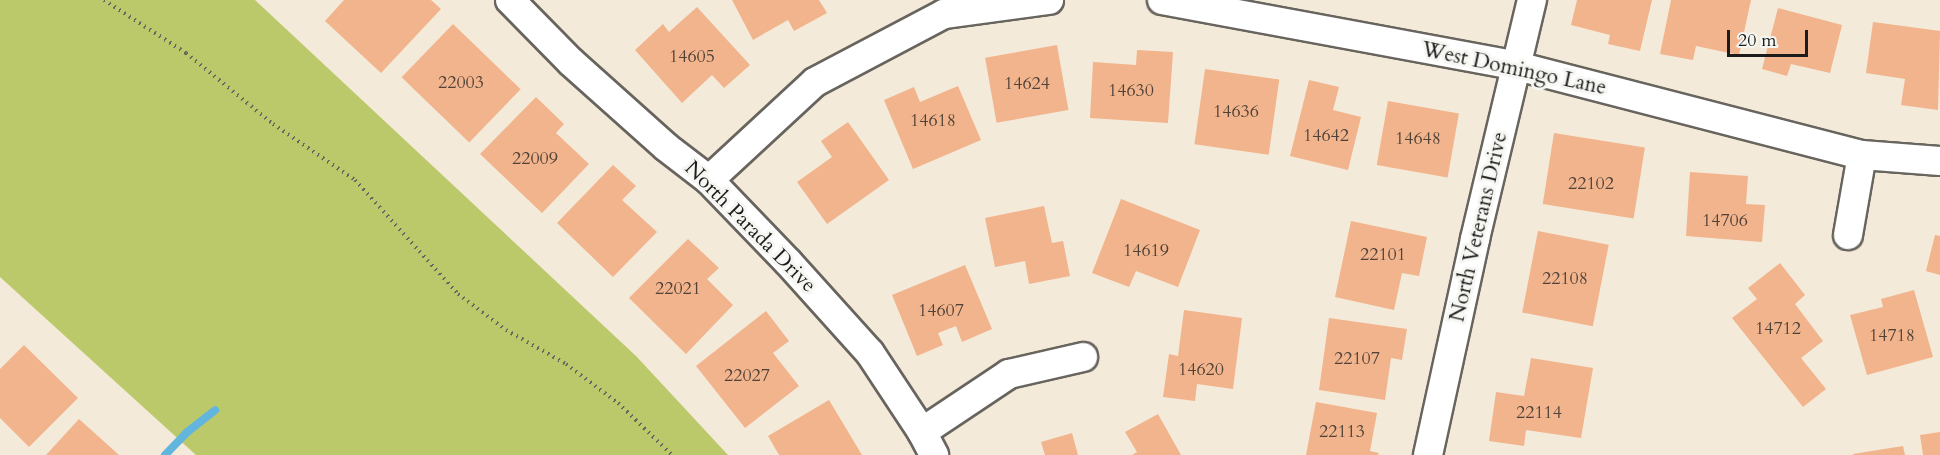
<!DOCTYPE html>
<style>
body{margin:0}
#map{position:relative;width:1940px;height:455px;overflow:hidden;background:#f4ead9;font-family:Cardo,serif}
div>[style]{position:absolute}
.green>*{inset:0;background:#bbc96b}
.stream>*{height:8px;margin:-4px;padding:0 4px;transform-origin:4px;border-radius:4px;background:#62b6de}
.building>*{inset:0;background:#f1b48d;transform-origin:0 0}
.path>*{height:4px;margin-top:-2px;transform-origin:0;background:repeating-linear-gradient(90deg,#68645e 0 1.5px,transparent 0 6px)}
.roads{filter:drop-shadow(2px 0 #68645e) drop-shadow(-2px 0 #68645e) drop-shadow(0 2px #68645e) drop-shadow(0 -2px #68645e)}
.minor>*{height:28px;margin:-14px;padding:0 14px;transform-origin:14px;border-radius:14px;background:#fff}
span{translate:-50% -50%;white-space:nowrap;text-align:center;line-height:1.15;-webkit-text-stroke:6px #f6f6f2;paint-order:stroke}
.number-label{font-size:18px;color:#514238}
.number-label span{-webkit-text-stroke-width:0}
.street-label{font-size:21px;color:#1c1c1c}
.scale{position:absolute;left:1727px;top:30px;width:81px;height:27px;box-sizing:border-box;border:3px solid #1c1c1c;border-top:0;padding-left:8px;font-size:18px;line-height:21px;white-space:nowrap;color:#1c1c1c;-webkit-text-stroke:4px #f6f6f2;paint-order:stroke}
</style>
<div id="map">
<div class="green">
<i style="clip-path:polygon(0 0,255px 0,636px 356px,728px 455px,196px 455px,0 277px)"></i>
</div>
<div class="stream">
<i style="left:165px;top:455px;width:30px;rotate:-46deg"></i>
<i style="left:186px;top:433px;width:37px;rotate:-38deg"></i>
</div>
<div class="building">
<i style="clip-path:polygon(344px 0,431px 0,441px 9px,381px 73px,325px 21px)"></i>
<i style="clip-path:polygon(732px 0,819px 0,827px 13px,794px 31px,788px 20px,753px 40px)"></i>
<i style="clip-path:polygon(1577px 0,1652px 0,1640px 51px,1608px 44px,1610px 35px,1571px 25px)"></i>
<i style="clip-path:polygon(1671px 0,1751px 0,1739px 55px,1696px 46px,1693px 60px,1660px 54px)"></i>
<i style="clip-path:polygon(697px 7px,750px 65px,724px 88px,712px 75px,682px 103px,635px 50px,663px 24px,669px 32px)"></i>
<i style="clip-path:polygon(1778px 8px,1842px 25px,1830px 73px,1791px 64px,1787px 76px,1762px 69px)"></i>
<i style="clip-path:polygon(1873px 22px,1940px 31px,1938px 110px,1901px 105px,1905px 79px,1866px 73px)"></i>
<i style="left:453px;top:24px;width:94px;height:74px;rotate:44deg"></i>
<i style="left:1057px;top:45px;width:66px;height:73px;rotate:80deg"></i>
<i style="clip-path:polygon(1137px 50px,1173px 52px,1168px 123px,1090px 118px,1093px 62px,1136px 65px)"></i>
<i style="left:1205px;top:69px;width:75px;height:76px;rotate:8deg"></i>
<i style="clip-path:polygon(1309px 80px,1339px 87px,1333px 110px,1361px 117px,1348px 170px,1290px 156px)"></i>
<i style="clip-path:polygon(958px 86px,981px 140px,913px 169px,884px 100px,914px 87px,920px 102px)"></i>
<i style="clip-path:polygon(536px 97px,564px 124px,556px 133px,589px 164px,542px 213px,480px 154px)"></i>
<i style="left:1388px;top:101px;width:72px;height:65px;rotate:10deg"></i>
<i style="clip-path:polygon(848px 122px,889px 180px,827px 224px,797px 182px,832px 157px,821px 141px)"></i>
<i style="left:1554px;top:133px;width:92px;height:72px;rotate:9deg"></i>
<i style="clip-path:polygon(613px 165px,636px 186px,622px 200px,657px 232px,613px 277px,557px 223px)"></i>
<i style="clip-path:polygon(1690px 172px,1748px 176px,1746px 204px,1765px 205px,1762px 242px,1686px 236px)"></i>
<i style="clip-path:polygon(1121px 199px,1200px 230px,1178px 287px,1136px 271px,1129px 287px,1092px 273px)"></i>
<i style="clip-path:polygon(1044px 206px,1052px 243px,1063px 241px,1070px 276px,1029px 284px,1025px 261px,995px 267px,985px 218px)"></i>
<i style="clip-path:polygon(1351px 221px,1427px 237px,1419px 276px,1402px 273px,1394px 310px,1335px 297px)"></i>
<i style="left:1538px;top:231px;width:72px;height:83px;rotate:11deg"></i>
<i style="clip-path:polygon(1935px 235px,1940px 236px,1940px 275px,1926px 271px)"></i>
<i style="clip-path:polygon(688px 239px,719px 268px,707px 279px,733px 305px,686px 354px,629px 298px)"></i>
<i style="clip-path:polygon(1780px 263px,1805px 295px,1795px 304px,1823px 341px,1801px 358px,1826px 389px,1803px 407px,1732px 318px,1757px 299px,1748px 288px)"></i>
<i style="clip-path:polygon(965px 265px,992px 329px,962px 342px,956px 326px,938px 333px,943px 345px,917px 356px,892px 295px)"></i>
<i style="clip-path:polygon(1914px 290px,1933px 357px,1867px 375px,1850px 315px,1883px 307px,1881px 299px)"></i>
<i style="clip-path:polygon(1184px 310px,1242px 318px,1233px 389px,1197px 384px,1195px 401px,1163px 397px,1169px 354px,1178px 356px)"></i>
<i style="clip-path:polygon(766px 311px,789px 341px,773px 353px,799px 386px,745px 428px,696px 366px)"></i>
<i style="clip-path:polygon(1329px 318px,1407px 329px,1402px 360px,1391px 358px,1385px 400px,1319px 390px)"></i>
<i style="clip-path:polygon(24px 345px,78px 398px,29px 447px,0 418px,0 369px)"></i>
<i style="clip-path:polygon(1531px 358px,1593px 368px,1581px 438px,1526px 430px,1524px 446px,1489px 441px,1496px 392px,1524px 396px)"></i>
<i style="clip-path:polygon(829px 400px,862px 455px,779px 455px,768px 436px)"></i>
<i style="clip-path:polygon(1316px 402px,1377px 413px,1370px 451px,1379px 453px,1378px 455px,1306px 455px)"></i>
<i style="clip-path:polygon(1158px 414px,1181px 455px,1132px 455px,1137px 452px,1125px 432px)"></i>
<i style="clip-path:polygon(79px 419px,119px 455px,46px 455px)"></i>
<i style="clip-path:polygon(1940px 432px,1940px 455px,1923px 455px,1920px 435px)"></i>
<i style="clip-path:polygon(1072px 433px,1078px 455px,1045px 455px,1041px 442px)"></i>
<i style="clip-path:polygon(1903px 446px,1905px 455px,1853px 455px,1853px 454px)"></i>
</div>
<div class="path">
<i style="left:104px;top:0;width:98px;rotate:32.9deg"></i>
<i style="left:186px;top:53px;width:112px;rotate:39.2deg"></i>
<i style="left:273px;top:124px;width:99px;rotate:34.3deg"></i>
<i style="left:355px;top:180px;width:154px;rotate:47.9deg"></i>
<i style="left:458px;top:294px;width:60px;rotate:36.9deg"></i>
<i style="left:506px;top:330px;width:69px;rotate:29.5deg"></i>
<i style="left:566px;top:364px;width:65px;rotate:36.9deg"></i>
<i style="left:618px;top:403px;width:75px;rotate:43.9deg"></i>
</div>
<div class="roads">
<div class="minor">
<i style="left:510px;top:0;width:87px;rotate:45.5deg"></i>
<i style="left:571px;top:62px;width:127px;rotate:41.8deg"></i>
<i style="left:666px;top:147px;width:54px;rotate:37.5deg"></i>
<i style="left:709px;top:180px;width:114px;rotate:46.1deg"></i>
<i style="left:788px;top:262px;width:122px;rotate:48deg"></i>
<i style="left:870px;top:353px;width:95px;rotate:56.6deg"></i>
<i style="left:922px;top:432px;width:26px;rotate:62deg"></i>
<i style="left:1162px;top:0;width:361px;rotate:10.5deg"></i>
<i style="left:1517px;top:66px;width:356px;rotate:14.5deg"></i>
<i style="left:1862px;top:155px;width:78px;rotate:4.4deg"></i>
<i style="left:709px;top:180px;width:144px;rotate:-42.8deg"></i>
<i style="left:815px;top:82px;width:146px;rotate:-27.8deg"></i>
<i style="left:944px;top:14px;width:106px;rotate:-7.6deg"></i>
<i style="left:1848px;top:235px;width:81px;rotate:-80.1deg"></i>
<i style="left:922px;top:432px;width:105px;rotate:-33.7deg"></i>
<i style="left:1009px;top:374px;width:76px;rotate:-12.9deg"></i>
<i style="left:1428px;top:455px;width:221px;rotate:-77.7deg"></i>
<i style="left:1475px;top:239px;width:246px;rotate:-76.6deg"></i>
</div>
</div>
<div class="number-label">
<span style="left:692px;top:57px">14605</span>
<span style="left:461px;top:83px">22003</span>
<span style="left:1027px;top:84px">14624</span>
<span style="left:1131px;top:91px">14630</span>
<span style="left:1236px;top:112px">14636</span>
<span style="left:933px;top:121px">14618</span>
<span style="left:1326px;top:136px">14642</span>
<span style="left:1418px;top:139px">14648</span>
<span style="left:535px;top:159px">22009</span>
<span style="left:1591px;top:184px">22102</span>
<span style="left:1725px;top:221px">14706</span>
<span style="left:1146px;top:251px">14619</span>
<span style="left:1383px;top:255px">22101</span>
<span style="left:1565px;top:279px">22108</span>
<span style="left:678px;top:289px">22021</span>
<span style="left:941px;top:311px">14607</span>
<span style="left:1778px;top:329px">14712</span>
<span style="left:1892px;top:336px">14718</span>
<span style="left:1357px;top:359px">22107</span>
<span style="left:1201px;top:370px">14620</span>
<span style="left:747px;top:376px">22027</span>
<span style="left:1539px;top:413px">22114</span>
<span style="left:1342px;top:432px">22113</span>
</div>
<div class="street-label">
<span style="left:1514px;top:69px;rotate:12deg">West Domingo Lane</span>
<span style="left:750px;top:227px;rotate:45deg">North Parada Drive</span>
<span style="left:1479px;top:227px;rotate:-77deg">North Veterans Drive</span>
</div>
<div class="scale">20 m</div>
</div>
